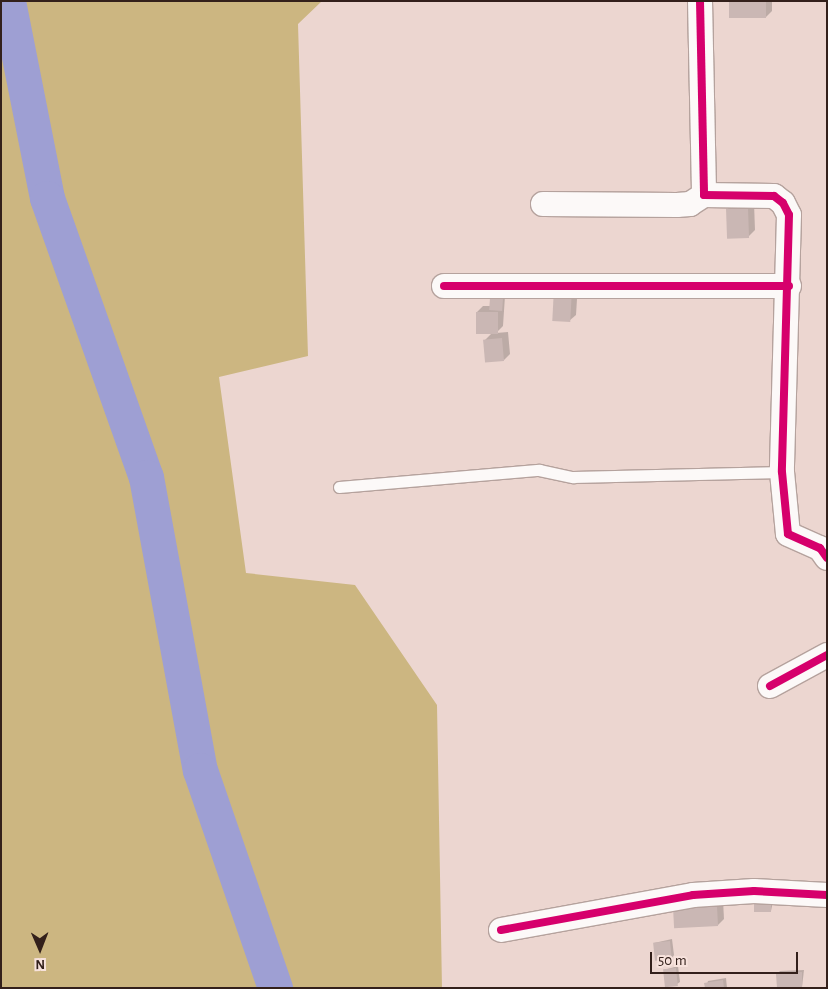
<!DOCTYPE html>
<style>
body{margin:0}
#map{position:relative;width:828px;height:989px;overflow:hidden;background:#ecd6d0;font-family:"Alegreya Sans",sans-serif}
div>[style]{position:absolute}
.forest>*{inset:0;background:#ccb681}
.shadow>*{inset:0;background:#0003}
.river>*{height:35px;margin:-17.5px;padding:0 17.5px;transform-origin:17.5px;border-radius:17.5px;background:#9e9fd3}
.building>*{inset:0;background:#cab7b4;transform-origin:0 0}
.roads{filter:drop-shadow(1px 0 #b5a29d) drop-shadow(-1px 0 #b5a29d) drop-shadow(0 1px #b5a29d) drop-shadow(0 -1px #b5a29d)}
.lane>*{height:11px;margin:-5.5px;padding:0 5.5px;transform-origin:5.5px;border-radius:5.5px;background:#fcf9f8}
.street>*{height:24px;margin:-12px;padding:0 12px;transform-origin:12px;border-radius:12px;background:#fcf9f8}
.cycleway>*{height:8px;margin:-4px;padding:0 4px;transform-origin:4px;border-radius:4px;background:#d6006c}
span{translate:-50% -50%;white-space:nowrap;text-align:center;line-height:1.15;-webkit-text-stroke:4px #f7e2dc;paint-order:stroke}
.frame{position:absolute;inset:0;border:2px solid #33201b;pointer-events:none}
.north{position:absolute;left:15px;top:924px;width:50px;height:50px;-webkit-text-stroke:4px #f7e2dc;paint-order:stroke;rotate:179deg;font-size:14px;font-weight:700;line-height:20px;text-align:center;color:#33201b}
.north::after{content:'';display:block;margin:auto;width:18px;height:22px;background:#33201b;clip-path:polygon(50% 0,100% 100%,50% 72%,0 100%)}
.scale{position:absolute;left:650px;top:952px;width:148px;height:22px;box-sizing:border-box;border:2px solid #33201b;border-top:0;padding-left:6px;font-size:15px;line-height:18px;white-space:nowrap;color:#33201b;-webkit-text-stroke:4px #f7e2dc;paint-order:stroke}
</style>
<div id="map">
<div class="forest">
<i style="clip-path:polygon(1px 1px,322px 1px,298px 24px,308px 356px,219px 377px,246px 573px,355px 585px,437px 705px,442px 988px,1px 988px)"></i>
</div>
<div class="shadow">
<i style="clip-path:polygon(731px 1px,772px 1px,772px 11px,766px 17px)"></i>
<i style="clip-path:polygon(733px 203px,754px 203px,755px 230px,748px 237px,727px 210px)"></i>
<i style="clip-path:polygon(578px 283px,576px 315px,569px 321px,556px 289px)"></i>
<i style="clip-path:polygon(494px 296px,505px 296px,503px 326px,496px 333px,508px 332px,510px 354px,504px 360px,485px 340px,492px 333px,477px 312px,483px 306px,491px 306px)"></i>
<i style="clip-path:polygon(774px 897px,771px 911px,755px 900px)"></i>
<i style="clip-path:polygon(723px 900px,724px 919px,718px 925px,674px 909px)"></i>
<i style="clip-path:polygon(672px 939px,674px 955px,672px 958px,654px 943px)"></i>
<i style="clip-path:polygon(678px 966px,680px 982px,677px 984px,664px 970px)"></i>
<i style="clip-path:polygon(804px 970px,802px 987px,777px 974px,780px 971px)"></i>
<i style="clip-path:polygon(726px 978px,727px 988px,706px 988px,708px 981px)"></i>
</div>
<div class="river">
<i style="left:8px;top:1px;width:201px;rotate:78.8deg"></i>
<i style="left:47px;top:198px;width:296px;rotate:70.5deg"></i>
<i style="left:146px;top:477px;width:298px;rotate:79.6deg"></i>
<i style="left:200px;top:770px;width:231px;rotate:71deg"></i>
</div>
<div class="building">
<i style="left:729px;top:1px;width:37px;height:17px"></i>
<i style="left:748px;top:208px;width:30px;height:22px;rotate:88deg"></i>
<i style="left:554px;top:288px;width:18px;height:33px;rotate:3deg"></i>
<i style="left:490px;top:298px;width:13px;height:12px;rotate:4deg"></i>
<i style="left:476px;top:312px;width:22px;height:22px"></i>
<i style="left:502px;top:338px;width:23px;height:19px;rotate:85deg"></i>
<i style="left:754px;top:900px;width:17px;height:12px"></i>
<i style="left:717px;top:906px;width:20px;height:44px;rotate:87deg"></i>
<i style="left:670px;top:941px;width:18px;height:17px;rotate:84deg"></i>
<i style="left:676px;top:968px;width:18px;height:13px;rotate:84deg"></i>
<i style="clip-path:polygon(802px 972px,802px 988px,777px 988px,776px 974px)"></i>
<i style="clip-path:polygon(723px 980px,724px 988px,705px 988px,704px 983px)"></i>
</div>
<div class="roads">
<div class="lane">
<i style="left:339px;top:487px;width:201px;rotate:-4.9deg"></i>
<i style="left:539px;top:470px;width:35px;rotate:12deg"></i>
<i style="left:573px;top:477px;width:209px;rotate:-1.4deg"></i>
</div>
<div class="street">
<i style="left:700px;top:1px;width:194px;rotate:88.8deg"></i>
<i style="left:704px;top:195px;width:70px;rotate:0.8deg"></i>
<i style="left:774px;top:196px;width:11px;rotate:38deg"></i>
<i style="left:783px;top:203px;width:13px;rotate:63deg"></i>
<i style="left:789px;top:215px;width:257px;rotate:91.6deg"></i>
<i style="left:782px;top:472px;width:62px;rotate:84.5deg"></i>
<i style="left:788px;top:534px;width:35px;rotate:24deg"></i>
<i style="left:820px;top:548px;width:12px;rotate:55deg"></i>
<i style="left:543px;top:204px;width:134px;rotate:0.4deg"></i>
<i style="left:677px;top:205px;width:13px;rotate:-4deg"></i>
<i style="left:690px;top:204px;width:17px;rotate:-33deg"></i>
<i style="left:444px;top:286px;width:345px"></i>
<i style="left:770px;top:686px;width:65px;rotate:-28.5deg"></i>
<i style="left:501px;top:930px;width:195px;rotate:-10.3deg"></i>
<i style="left:693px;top:895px;width:61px;rotate:-3.8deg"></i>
<i style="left:754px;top:891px;width:73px;rotate:3.1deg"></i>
</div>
</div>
<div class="cycleway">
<i style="left:700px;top:1px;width:194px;rotate:88.8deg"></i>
<i style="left:704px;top:195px;width:70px;rotate:0.8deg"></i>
<i style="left:774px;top:196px;width:11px;rotate:38deg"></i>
<i style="left:783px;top:203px;width:13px;rotate:63deg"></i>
<i style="left:789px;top:215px;width:257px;rotate:91.6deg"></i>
<i style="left:782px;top:472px;width:62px;rotate:84.5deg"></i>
<i style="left:788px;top:534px;width:35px;rotate:24deg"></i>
<i style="left:820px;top:548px;width:12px;rotate:55deg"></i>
<i style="left:444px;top:286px;width:345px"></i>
<i style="left:770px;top:686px;width:65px;rotate:-28.5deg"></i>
<i style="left:501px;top:930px;width:195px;rotate:-10.3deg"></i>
<i style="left:693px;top:895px;width:61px;rotate:-3.8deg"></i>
<i style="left:754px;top:891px;width:73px;rotate:3.1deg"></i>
</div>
<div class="frame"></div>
<div class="north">N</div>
<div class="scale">50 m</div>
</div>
